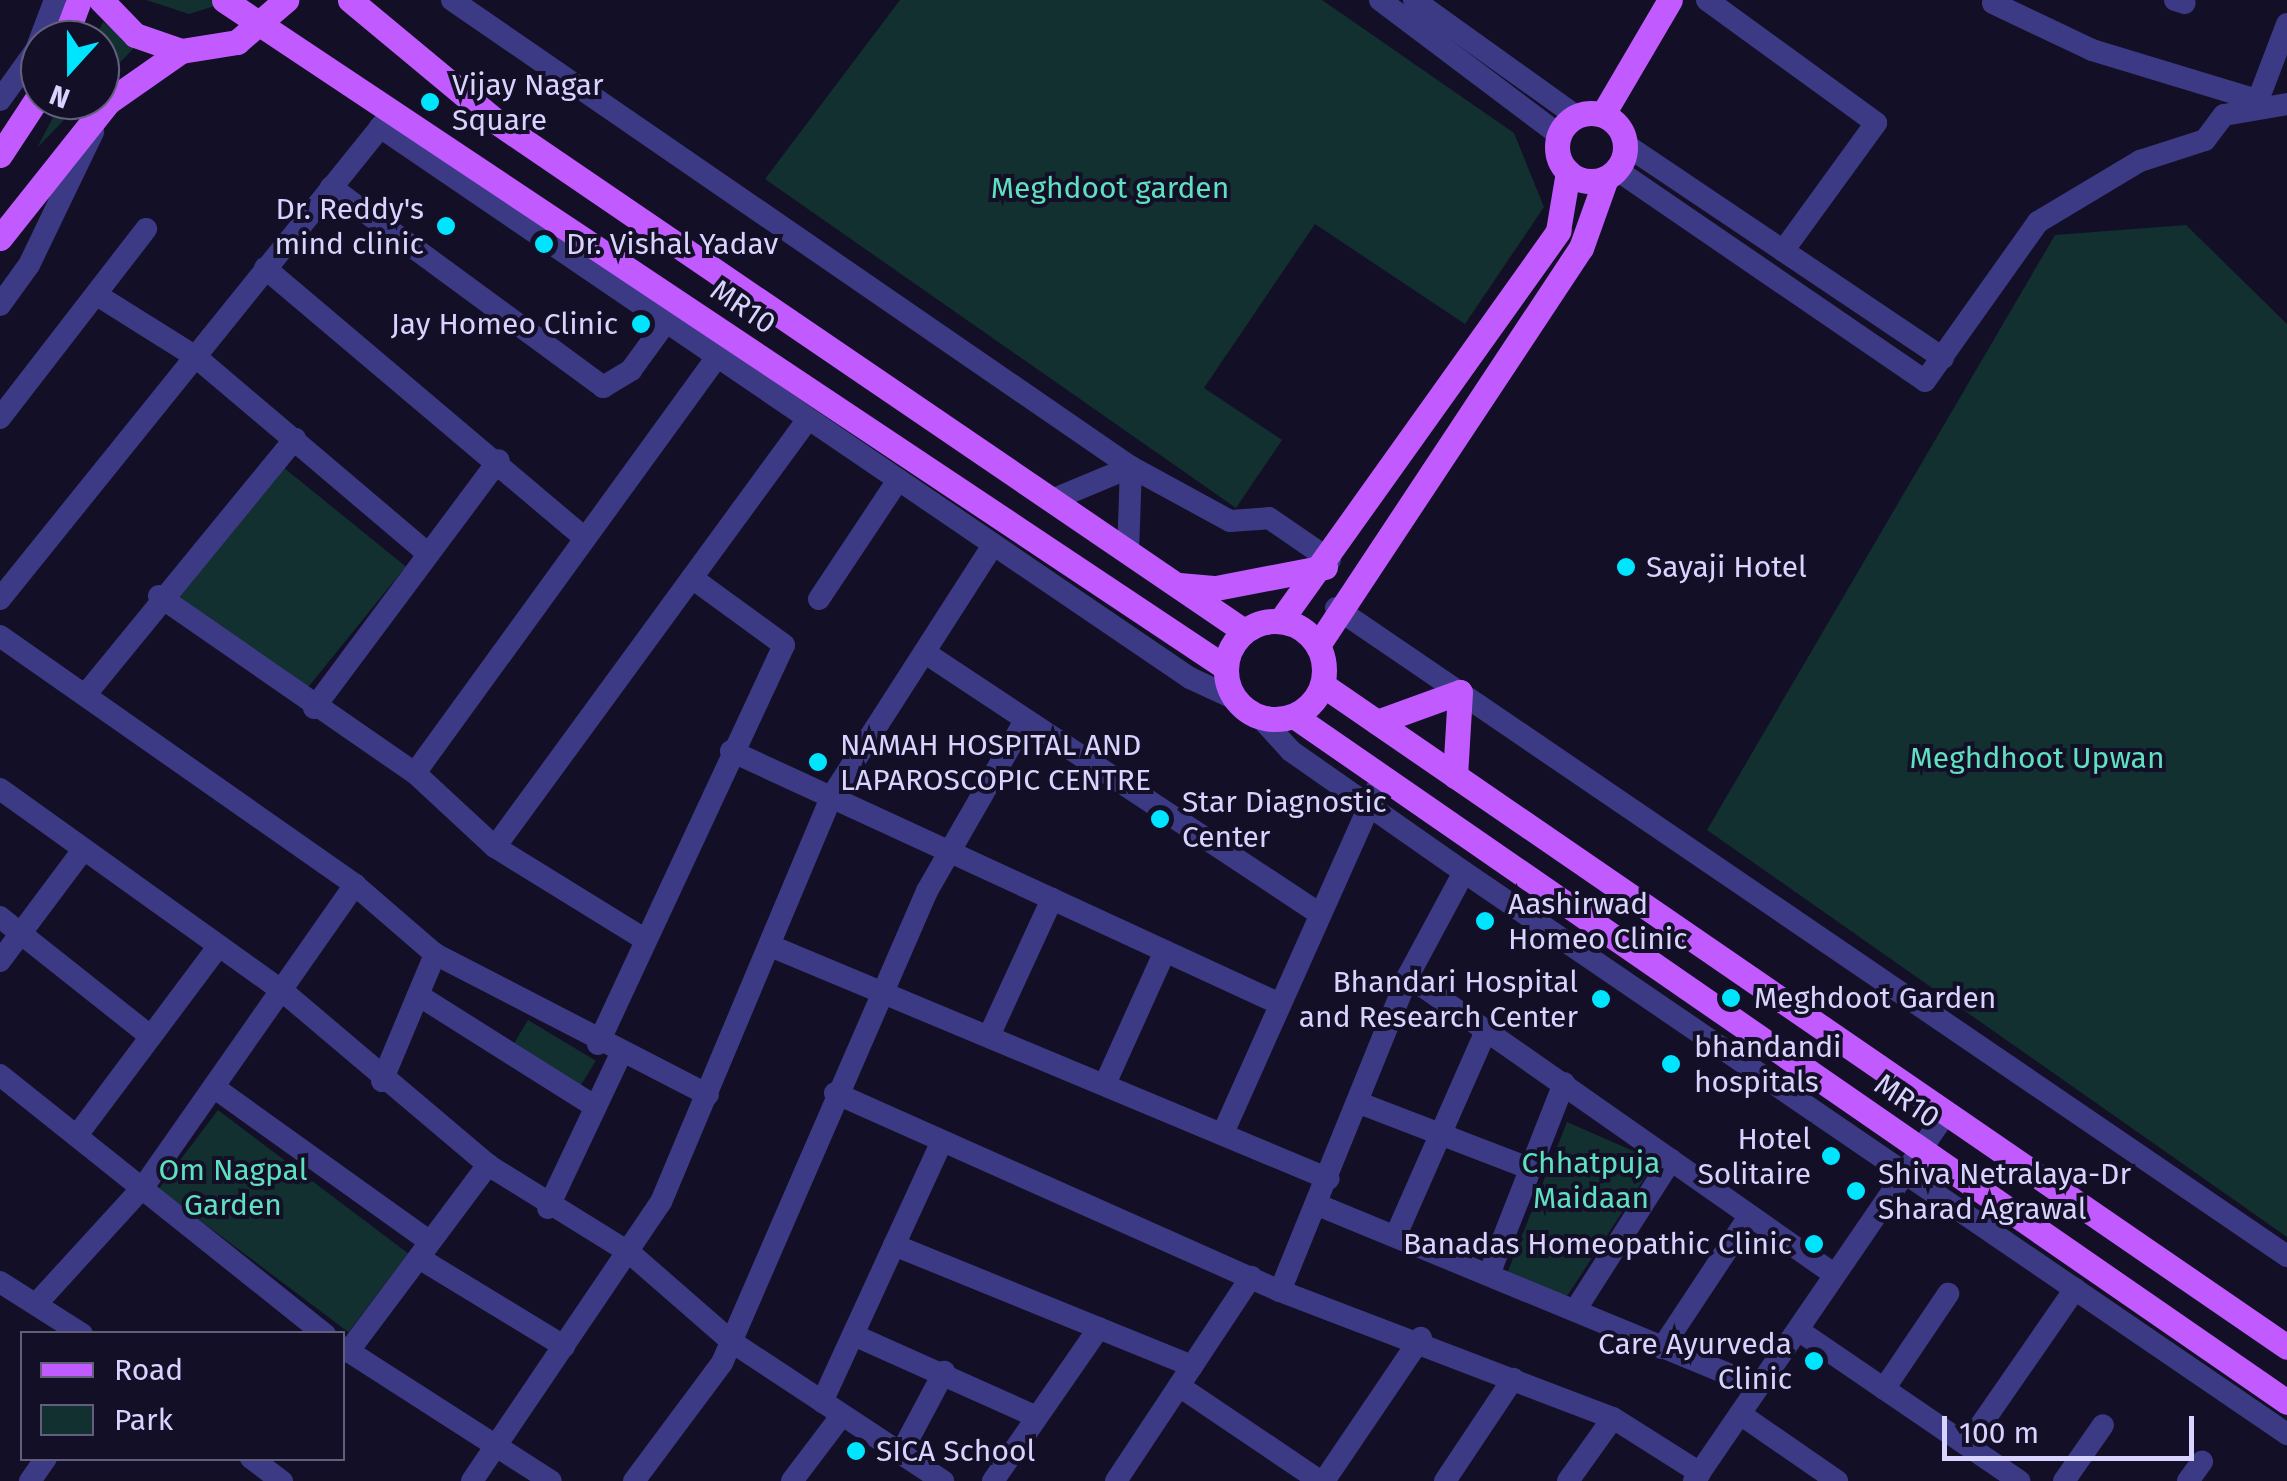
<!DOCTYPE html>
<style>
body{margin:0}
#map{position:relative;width:2287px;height:1481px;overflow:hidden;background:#130f26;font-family:"Fira Sans",sans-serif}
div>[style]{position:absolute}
.green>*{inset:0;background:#12302f;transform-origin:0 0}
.minor>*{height:22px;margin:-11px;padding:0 11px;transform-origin:11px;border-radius:11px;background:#3d3a85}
.major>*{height:25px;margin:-12.5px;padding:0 12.5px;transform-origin:12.5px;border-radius:12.5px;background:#c25bff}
.major>.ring{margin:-12.5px;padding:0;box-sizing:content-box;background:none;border:25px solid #c25bff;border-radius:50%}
.dots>*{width:28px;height:28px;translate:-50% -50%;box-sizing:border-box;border:5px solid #130f26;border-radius:50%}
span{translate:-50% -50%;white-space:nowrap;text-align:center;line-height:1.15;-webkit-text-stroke:8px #130f26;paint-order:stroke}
.poi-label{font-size:30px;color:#d9d4ff}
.left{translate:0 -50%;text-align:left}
.right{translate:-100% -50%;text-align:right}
.park-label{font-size:30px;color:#5fe0c0}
.street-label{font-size:30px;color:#d9d4ff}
.legend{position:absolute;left:20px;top:1331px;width:325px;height:130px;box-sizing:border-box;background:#130f26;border:2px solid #625e7d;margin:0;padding:12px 18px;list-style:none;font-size:30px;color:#d9d4ff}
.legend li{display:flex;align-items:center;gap:20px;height:50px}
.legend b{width:50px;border:2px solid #625e7d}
.north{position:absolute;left:20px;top:20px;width:100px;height:100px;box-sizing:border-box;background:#130f26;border:2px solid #625e7d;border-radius:50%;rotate:201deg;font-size:28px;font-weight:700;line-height:40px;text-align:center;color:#d9d4ff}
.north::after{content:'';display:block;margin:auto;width:35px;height:45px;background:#00e5ff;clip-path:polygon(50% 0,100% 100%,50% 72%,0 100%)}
.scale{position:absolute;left:1942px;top:1416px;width:252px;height:45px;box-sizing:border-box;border:5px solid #d9d4ff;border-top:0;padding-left:12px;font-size:30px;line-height:35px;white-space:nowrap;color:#d9d4ff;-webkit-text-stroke:8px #130f26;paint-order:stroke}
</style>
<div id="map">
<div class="green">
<i style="clip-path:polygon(146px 0,234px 0,189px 14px)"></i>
<i style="clip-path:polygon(900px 0,1322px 0,1514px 133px,1544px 207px,1465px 324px,1315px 224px,1204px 388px,1282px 440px,1236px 508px,765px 179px)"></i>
<i style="clip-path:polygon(103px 22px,136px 46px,100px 83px,94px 40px)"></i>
<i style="clip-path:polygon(62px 100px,83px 100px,37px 148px)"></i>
<i style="clip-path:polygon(2186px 225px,2287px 324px,2287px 1237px,1707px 830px,2055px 235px)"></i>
<i style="left:283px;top:467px;width:158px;height:173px;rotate:39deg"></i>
<i style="left:528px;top:1020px;width:79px;height:32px;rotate:31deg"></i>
<i style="left:218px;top:1110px;width:238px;height:99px;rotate:37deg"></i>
<i style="clip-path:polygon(1567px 1122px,1656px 1161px,1567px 1296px,1506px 1276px)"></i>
</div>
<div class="minor">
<i style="left:452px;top:0;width:824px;rotate:34.52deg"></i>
<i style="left:1131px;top:467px;width:113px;rotate:28.6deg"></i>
<i style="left:1230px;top:521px;width:39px;rotate:-4deg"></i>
<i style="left:1269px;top:518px;width:74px;rotate:34.5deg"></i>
<i style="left:1380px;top:0;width:224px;rotate:37deg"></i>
<i style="left:1414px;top:0;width:199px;rotate:35.6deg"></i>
<i style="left:1707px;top:0;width:209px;rotate:36deg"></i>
<i style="left:1876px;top:123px;width:158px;rotate:126deg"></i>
<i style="left:2175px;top:0;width:10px;rotate:17deg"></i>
<i style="left:1993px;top:3px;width:110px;rotate:25.4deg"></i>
<i style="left:2092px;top:50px;width:168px;rotate:16.9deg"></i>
<i style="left:0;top:100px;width:62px;rotate:-54.2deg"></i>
<i style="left:36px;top:50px;width:53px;rotate:-69.2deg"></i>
<i style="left:2255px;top:108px;width:90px;rotate:-69.1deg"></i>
<i style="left:380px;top:127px;width:980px;rotate:34.23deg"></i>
<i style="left:1190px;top:678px;width:50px;rotate:25deg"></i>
<i style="left:1626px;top:145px;width:382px;rotate:33.9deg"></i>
<i style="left:1617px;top:170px;width:373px;rotate:34.4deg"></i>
<i style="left:1925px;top:381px;width:195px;rotate:-54.6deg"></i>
<i style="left:2038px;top:222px;width:119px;rotate:-30.9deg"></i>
<i style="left:2140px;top:161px;width:68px;rotate:-17.9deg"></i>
<i style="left:2205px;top:140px;width:31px;rotate:-53deg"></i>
<i style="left:2224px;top:115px;width:64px;rotate:-9.9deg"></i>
<i style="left:331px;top:187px;width:338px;rotate:36.3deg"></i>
<i style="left:603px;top:387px;width:33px;rotate:-31deg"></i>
<i style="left:631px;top:370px;width:59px;rotate:-53.9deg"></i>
<i style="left:265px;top:268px;width:419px;rotate:40.2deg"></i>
<i style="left:97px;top:295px;width:117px;rotate:32.1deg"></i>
<i style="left:196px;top:357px;width:304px;rotate:40.3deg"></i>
<i style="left:0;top:305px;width:49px;rotate:-54.1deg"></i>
<i style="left:29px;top:265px;width:148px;rotate:-64.3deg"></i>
<i style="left:0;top:418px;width:239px;rotate:-52.3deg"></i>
<i style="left:1052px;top:500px;width:86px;rotate:-22.7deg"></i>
<i style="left:1131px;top:467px;width:85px;rotate:92deg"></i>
<i style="left:159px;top:596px;width:311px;rotate:34.7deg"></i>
<i style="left:415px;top:773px;width:109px;rotate:42.8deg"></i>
<i style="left:495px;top:847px;width:175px;rotate:31.7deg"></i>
<i style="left:0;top:599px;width:617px;rotate:-51.12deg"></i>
<i style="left:819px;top:599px;width:143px;rotate:-56.4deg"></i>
<i style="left:1336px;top:608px;width:1151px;rotate:34.27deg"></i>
<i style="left:0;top:636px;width:434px;rotate:35deg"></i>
<i style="left:355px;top:885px;width:106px;rotate:40.8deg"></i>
<i style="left:435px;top:954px;width:307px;rotate:27.3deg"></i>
<i style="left:927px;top:654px;width:471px;rotate:33.5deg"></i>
<i style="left:86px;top:694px;width:330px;rotate:-50.7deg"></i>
<i style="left:314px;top:708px;width:309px;rotate:-53.3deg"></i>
<i style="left:1260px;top:717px;width:46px;rotate:47.6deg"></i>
<i style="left:1291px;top:751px;width:211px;rotate:35deg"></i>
<i style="left:1464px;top:872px;width:997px;rotate:34.33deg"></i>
<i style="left:731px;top:751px;width:604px;rotate:24.74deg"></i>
<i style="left:415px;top:773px;width:514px;rotate:-54.02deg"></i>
<i style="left:0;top:789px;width:352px;rotate:35.6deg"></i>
<i style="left:286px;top:994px;width:265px;rotate:40.2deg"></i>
<i style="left:488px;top:1165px;width:167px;rotate:31.8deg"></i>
<i style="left:630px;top:1253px;width:135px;rotate:41.1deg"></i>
<i style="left:732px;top:1342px;width:253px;rotate:33.4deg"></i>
<i style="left:495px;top:847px;width:530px;rotate:-53.82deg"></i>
<i style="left:0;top:917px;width:190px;rotate:38.4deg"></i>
<i style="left:773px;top:947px;width:602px;rotate:22.65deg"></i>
<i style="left:0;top:961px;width:139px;rotate:-53.2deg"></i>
<i style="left:1408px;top:976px;width:521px;rotate:35deg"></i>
<i style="left:418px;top:995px;width:210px;rotate:32.2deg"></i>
<i style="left:989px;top:1036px;width:151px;rotate:-65.3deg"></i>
<i style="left:598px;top:1044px;width:440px;rotate:-65deg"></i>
<i style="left:784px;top:645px;width:114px;rotate:-143.9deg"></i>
<i style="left:0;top:1075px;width:416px;rotate:38.6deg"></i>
<i style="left:382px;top:1081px;width:138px;rotate:-67.3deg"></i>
<i style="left:1105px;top:1084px;width:146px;rotate:-65.7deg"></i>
<i style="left:215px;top:1088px;width:264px;rotate:35.6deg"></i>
<i style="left:835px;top:1093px;width:487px;rotate:24deg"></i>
<i style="left:1280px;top:1291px;width:356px;rotate:20.9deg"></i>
<i style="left:1613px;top:1418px;width:103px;rotate:32.3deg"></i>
<i style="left:1362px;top:1104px;width:179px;rotate:21deg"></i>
<i style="left:1223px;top:1133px;width:388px;rotate:-65.9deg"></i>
<i style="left:78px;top:1134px;width:234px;rotate:-53.2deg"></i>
<i style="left:1318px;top:1205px;width:475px;rotate:22.4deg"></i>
<i style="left:548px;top:1208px;width:168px;rotate:-64.7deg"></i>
<i style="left:1396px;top:1235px;width:225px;rotate:-66.2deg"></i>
<i style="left:894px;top:1245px;width:322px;rotate:22.1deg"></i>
<i style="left:419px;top:1258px;width:170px;rotate:31.3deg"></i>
<i style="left:1490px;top:1272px;width:203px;rotate:-68.6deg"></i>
<i style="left:0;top:1282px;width:97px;rotate:32.4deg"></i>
<i style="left:1280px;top:1291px;width:340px;rotate:-67.9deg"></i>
<i style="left:1408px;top:976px;width:118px;rotate:-61.7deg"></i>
<i style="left:38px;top:1302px;width:157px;rotate:-47.6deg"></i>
<i style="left:144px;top:1186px;width:368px;rotate:-55deg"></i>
<i style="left:1576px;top:1309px;width:177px;rotate:-57.5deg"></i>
<i style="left:1798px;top:1330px;width:268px;rotate:34.3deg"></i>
<i style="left:858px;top:1337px;width:196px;rotate:24.1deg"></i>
<i style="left:342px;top:1347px;width:248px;rotate:32.7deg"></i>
<i style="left:1662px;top:1348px;width:159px;rotate:-56.5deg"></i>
<i style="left:348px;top:1352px;width:234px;rotate:-53.2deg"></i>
<i style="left:1179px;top:1386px;width:170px;rotate:34deg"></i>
<i style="left:1884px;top:1389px;width:115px;rotate:-56deg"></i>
<i style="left:822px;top:1402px;width:285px;rotate:-65.3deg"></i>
<i style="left:1740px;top:1414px;width:118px;rotate:34.6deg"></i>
<i style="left:1967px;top:1445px;width:190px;rotate:-55.3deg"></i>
<i style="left:901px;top:1453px;width:92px;rotate:-62deg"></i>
<i style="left:251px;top:1458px;width:39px;rotate:37deg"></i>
<i style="left:30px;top:1481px;width:28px;rotate:-55deg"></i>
<i style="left:472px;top:1481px;width:337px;rotate:-55.9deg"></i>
<i style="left:661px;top:1202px;width:437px;rotate:-67.2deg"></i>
<i style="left:830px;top:799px;width:302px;rotate:-57.3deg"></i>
<i style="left:634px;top:1481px;width:147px;rotate:-53.3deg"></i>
<i style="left:722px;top:1363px;width:515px;rotate:-66.52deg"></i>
<i style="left:927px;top:891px;width:195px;rotate:-60.1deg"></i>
<i style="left:792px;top:1481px;width:83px;rotate:-52.9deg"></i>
<i style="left:993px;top:1481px;width:186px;rotate:-55.3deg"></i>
<i style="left:1116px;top:1481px;width:245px;rotate:-56.5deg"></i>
<i style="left:1324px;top:1481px;width:173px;rotate:-55.9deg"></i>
<i style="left:1445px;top:1481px;width:123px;rotate:-56.3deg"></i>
<i style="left:1568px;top:1481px;width:77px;rotate:-54.5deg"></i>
<i style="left:1694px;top:1481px;width:446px;rotate:-55.6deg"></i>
<i style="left:2064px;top:1481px;width:68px;rotate:-55.1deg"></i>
<i style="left:2188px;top:1481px;width:24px;rotate:-54deg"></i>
</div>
<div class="major">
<i style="left:101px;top:0;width:49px;rotate:45.8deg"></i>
<i style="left:135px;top:35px;width:49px;rotate:19.2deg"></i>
<i style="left:181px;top:51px;width:57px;rotate:-9.1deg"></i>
<i style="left:237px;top:42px;width:65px;rotate:-40.6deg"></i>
<i style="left:224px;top:0;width:1203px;rotate:33.68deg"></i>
<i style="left:350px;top:0;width:192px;rotate:39.7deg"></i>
<i style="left:498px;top:123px;width:903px;rotate:34.25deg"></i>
<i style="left:64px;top:40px;width:43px;rotate:-69.4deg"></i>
<i class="ring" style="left:1557px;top:113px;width:43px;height:43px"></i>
<i style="left:1603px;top:114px;width:132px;rotate:-59.6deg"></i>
<i style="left:0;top:155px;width:73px;rotate:-56.7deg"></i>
<i style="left:0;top:238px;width:174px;rotate:-51.5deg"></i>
<i style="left:108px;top:102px;width:89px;rotate:-34.9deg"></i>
<i style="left:1179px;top:585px;width:37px;rotate:5deg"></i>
<i style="left:1216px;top:588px;width:111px;rotate:-10.9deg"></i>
<i style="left:1281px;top:620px;width:478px;rotate:-54.5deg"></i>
<i style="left:1558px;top:231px;width:60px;rotate:-80.4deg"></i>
<i class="ring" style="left:1226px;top:621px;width:73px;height:73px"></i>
<i style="left:1318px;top:645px;width:476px;rotate:-56.5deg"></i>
<i style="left:1581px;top:248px;width:74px;rotate:-70.3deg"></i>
<i style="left:1323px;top:685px;width:1169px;rotate:34.48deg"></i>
<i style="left:1294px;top:716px;width:1207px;rotate:34.64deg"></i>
<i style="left:1377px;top:722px;width:88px;rotate:-19.9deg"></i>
<i style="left:1460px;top:692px;width:84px;rotate:93.4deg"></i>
</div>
<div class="dots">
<i style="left:430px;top:102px;background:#00e5ff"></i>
<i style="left:446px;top:226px;background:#00e5ff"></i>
<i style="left:544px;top:244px;background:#00e5ff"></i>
<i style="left:641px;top:324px;background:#00e5ff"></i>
<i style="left:1626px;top:567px;background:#00e5ff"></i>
<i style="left:818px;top:762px;background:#00e5ff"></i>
<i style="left:1160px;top:819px;background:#00e5ff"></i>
<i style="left:1485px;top:921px;background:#00e5ff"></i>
<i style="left:1731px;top:998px;background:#00e5ff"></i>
<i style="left:1601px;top:999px;background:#00e5ff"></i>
<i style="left:1671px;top:1064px;background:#00e5ff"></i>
<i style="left:1831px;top:1156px;background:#00e5ff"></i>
<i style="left:1856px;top:1191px;background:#00e5ff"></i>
<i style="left:1814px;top:1244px;background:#00e5ff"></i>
<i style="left:1814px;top:1361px;background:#00e5ff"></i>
<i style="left:856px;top:1451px;background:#00e5ff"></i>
</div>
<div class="poi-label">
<span class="left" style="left:452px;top:102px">Vijay Nagar<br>Square</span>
<span class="right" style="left:424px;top:226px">Dr. Reddy's<br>mind clinic</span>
<span class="left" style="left:566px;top:244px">Dr. Vishal Yadav</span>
<span class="right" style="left:618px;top:324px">Jay Homeo Clinic</span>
<span class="left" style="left:1646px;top:567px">Sayaji Hotel</span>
<span class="left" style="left:840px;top:762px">NAMAH HOSPITAL AND<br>LAPAROSCOPIC CENTRE</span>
<span class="left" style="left:1182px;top:819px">Star Diagnostic<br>Center</span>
<span class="left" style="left:1508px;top:921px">Aashirwad<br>Homeo Clinic</span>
<span class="right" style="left:1578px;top:999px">Bhandari Hospital<br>and Research Center</span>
<span class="left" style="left:1754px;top:998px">Meghdoot Garden</span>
<span class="left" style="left:1694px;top:1064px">bhandandi<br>hospitals</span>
<span class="right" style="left:1811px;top:1156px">Hotel<br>Solitaire</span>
<span class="left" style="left:1878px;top:1191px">Shiva Netralaya-Dr<br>Sharad Agrawal</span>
<span class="right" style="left:1792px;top:1244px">Banadas Homeopathic Clinic</span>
<span class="right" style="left:1792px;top:1361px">Care Ayurveda<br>Clinic</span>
<span class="left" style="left:876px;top:1451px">SICA School</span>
</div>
<div class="park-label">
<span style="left:1110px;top:188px">Meghdoot garden</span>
<span style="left:2037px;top:758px">Meghdhoot Upwan</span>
<span style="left:1591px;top:1180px">Chhatpuja<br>Maidaan</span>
<span style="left:233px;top:1187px">Om Nagpal<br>Garden</span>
</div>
<div class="street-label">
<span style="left:743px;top:307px;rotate:34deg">MR10</span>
<span style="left:1907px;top:1101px;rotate:34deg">MR10</span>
</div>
<ul class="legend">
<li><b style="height:12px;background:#c25bff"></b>Road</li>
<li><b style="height:28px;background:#12302f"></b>Park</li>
</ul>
<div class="north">N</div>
<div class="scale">100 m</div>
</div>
